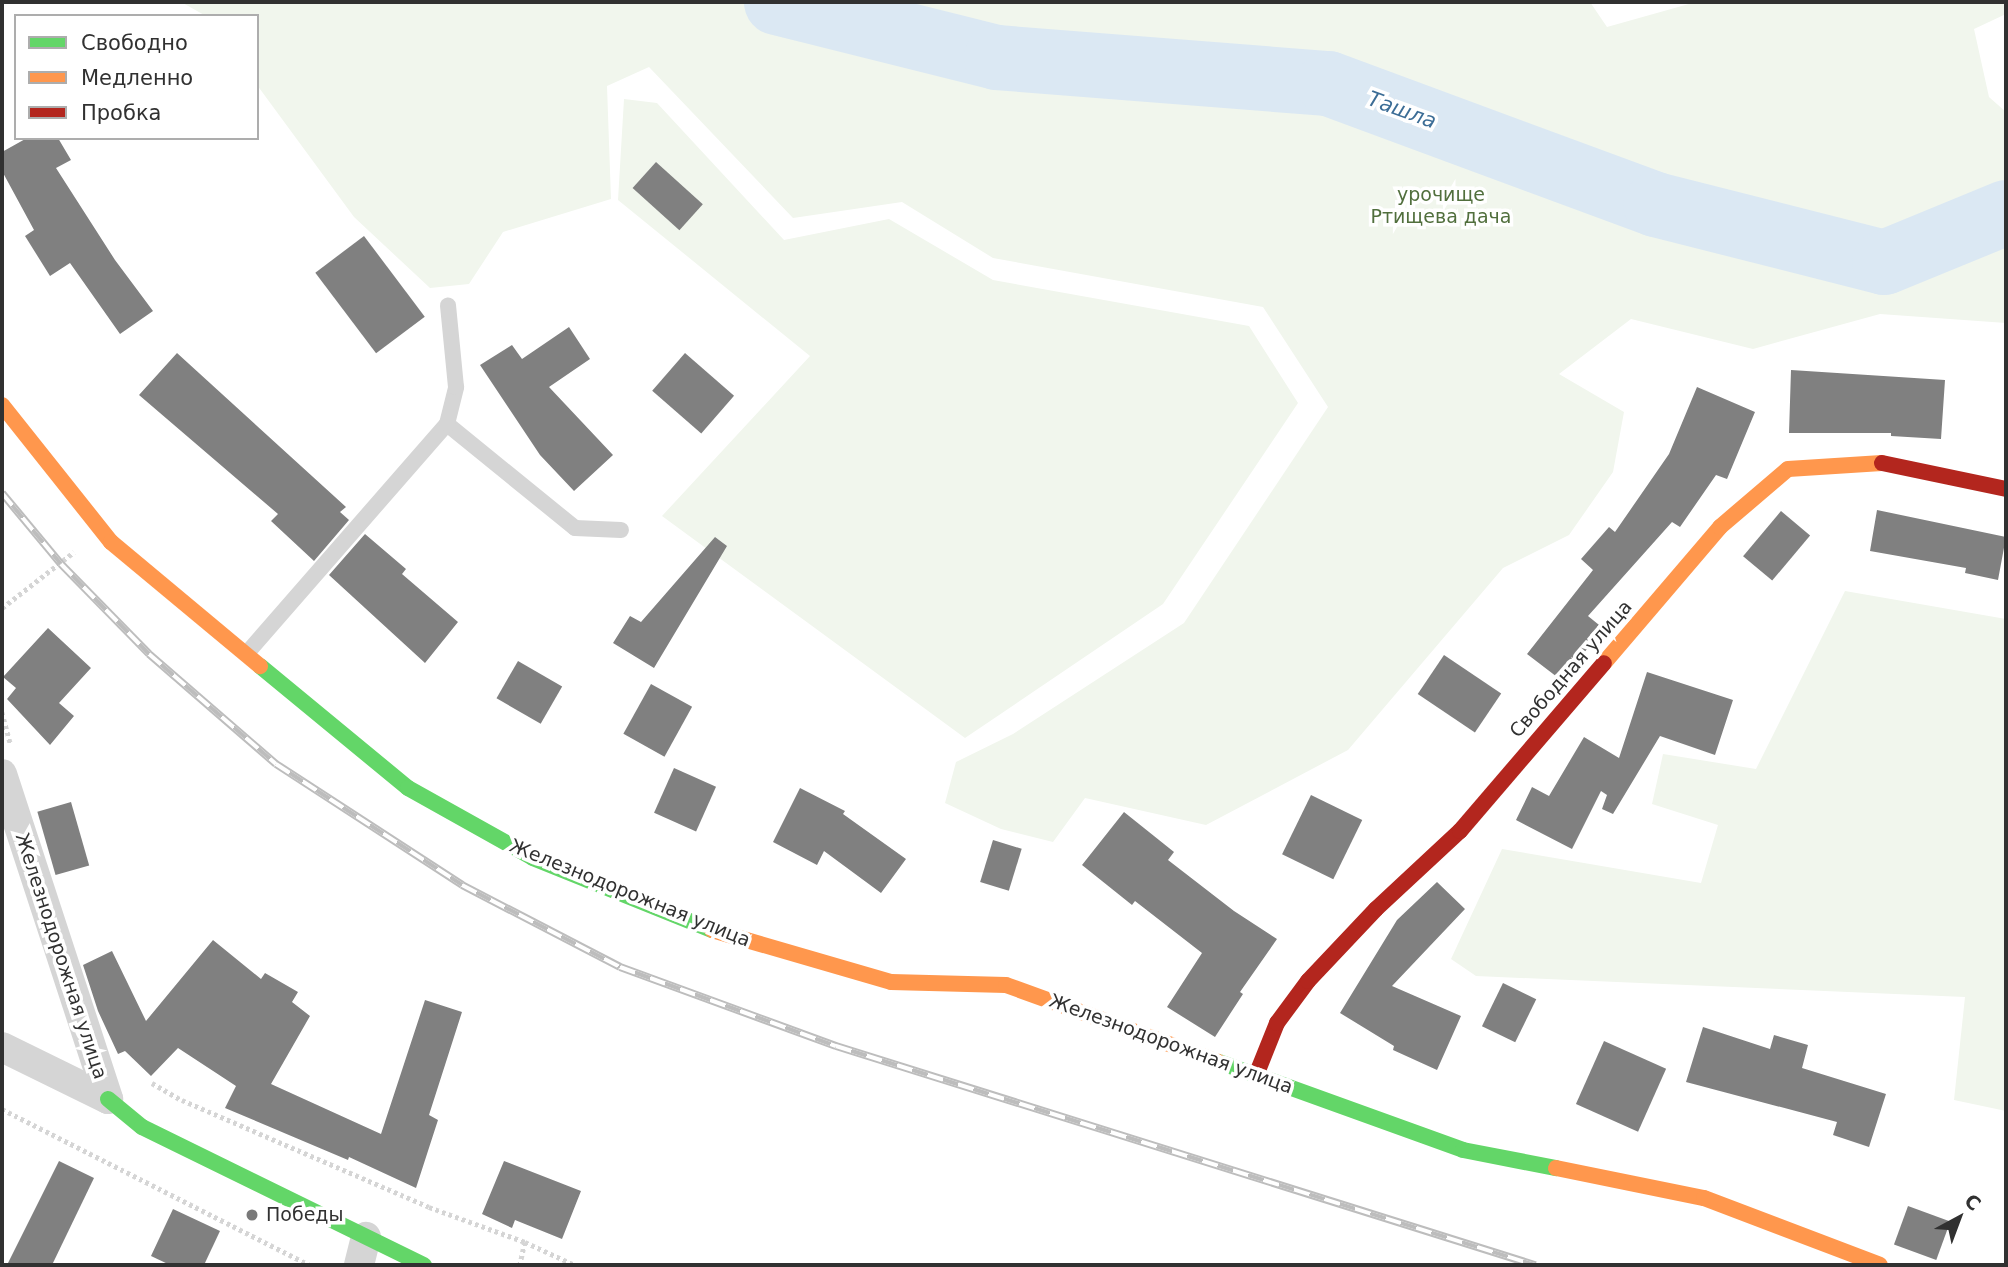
<!DOCTYPE html>
<meta charset="utf-8">
<style>
body{margin:0}
#map{position:relative;width:2008px;height:1267px;overflow:hidden;background:#fff;font-family:"DejaVu Sans",sans-serif}
div>[style]{position:absolute}
.green>*{inset:0;background:#f1f6ed}
.river>*{height:65px;margin:-32.5px;padding:0 32.5px;transform-origin:32.5px;border-radius:32.5px;background:#dbe8f3}
.building>*{inset:0;background:#808080;transform-origin:0 0}
.path>*{height:4.5px;margin-top:-2.25px;transform-origin:0;background:repeating-linear-gradient(90deg,#d5d5d5 0 3.5px,transparent 0 7px)}
.lane>*{height:16px;margin:-8px;padding:0 8px;transform-origin:8px;border-radius:8px;background:#d5d5d5}
.street>*{height:30px;margin:-15px;padding:0 15px;transform-origin:15px;border-radius:15px;background:#d5d5d5}
.fast>*{height:16px;margin:-8px;padding:0 8px;transform-origin:8px;border-radius:8px;background:#63d668}
.slow>*{height:16px;margin:-8px;padding:0 8px;transform-origin:8px;border-radius:8px;background:#ff974d}
.jam>*{height:16px;margin:-8px;padding:0 8px;transform-origin:8px;border-radius:8px;background:#b3261e}
.rail>*{height:8px;margin-top:-4px;transform-origin:0;background:repeating-linear-gradient(90deg,#fff 0 16px,#bdbdbd 0 32px);box-sizing:border-box;border-block:2px solid #bdbdbd}
.dots>*{width:19px;height:19px;translate:-50% -50%;box-sizing:border-box;border:4px solid #fff;border-radius:50%}
span{translate:-50% -50%;white-space:nowrap;text-align:center;line-height:1.15;-webkit-text-stroke:7px #fff;paint-order:stroke}
.park-label{font-size:19px;color:#516f3d}
.street-label{font-size:19px;color:#313131}
.poi-label{font-size:19px;color:#313131}
.left{translate:0 -50%;text-align:left}
.water-label{font-size:21px;color:#3c6d96;font-style:italic}
.frame{position:absolute;inset:0;border:4px solid #313131;pointer-events:none}
.legend{position:absolute;left:14px;top:14px;width:245px;height:126px;box-sizing:border-box;background:#fff;border:2px solid #adadad;margin:0;padding:9px 12px;list-style:none;font-size:21px;color:#313131}
.legend li{display:flex;align-items:center;gap:14px;height:35px}
.legend b{width:35px;border:2px solid #adadad}
.north{position:absolute;left:1924px;top:1183px;width:70px;height:70px;-webkit-text-stroke:5px #fff;paint-order:stroke;rotate:41deg;font-size:19px;font-weight:700;line-height:28px;text-align:center;color:#313131}
.north::after{content:'';display:block;margin:auto;width:24px;height:32px;background:#313131;clip-path:polygon(50% 0,100% 100%,50% 72%,0 100%)}
</style>
<div id="map">
<div class="green">
<i style="clip-path:polygon(181px 2px,1590px 2px,1607px 27px,1696px 2px,2006px 2px,2006px 14px,1974px 29px,1989px 97px,2006px 112px,2006px 323px,1880px 314px,1753px 349px,1631px 319px,1559px 374px,1624px 412px,1613px 472px,1569px 535px,1503px 568px,1348px 750px,1206px 825px,1085px 798px,1053px 842px,1001px 829px,945px 803px,956px 762px,1013px 734px,1184px 623px,1328px 407px,1263px 307px,993px 258px,902px 202px,793px 218px,649px 67px,607px 86px,611px 199px,503px 232px,469px 284px,430px 288px,354px 217px,257px 85px,257px 16px,206px 16px)"></i>
<i style="clip-path:polygon(624px 99px,657px 103px,784px 240px,889px 219px,993px 280px,1249px 326px,1298px 403px,1163px 604px,965px 738px,662px 516px,810px 356px,618px 200px)"></i>
<i style="clip-path:polygon(1845px 591px,2006px 619px,2006px 1111px,1954px 1100px,1965px 997px,1476px 976px,1451px 959px,1502px 849px,1701px 883px,1718px 825px,1652px 804px,1663px 754px,1756px 769px)"></i>
</div>
<div class="river">
<i style="left:776px;top:2px;width:227px;rotate:14deg"></i>
<i style="left:996px;top:57px;width:333px;rotate:4.5deg"></i>
<i style="left:1328px;top:83px;width:349px;rotate:20.3deg"></i>
<i style="left:1655px;top:204px;width:236px;rotate:14.2deg"></i>
<i style="left:1884px;top:262px;width:132px;rotate:-22.3deg"></i>
</div>
<div class="building">
<i style="clip-path:polygon(27px 138px,58px 138px,71px 160px,56px 168px,115px 260px,153px 311px,120px 334px,70px 263px,50px 276px,25px 236px,34px 230px,2px 171px,2px 152px)"></i>
<i style="left:656px;top:162px;width:63px;height:35px;rotate:42deg"></i>
<i style="left:364px;top:236px;width:101px;height:61px;rotate:53deg"></i>
<i style="clip-path:polygon(569px 327px,590px 359px,549px 387px,613px 455px,574px 491px,540px 455px,480px 365px,512px 345px,522px 359px)"></i>
<i style="clip-path:polygon(177px 353px,346px 507px,340px 512px,349px 520px,314px 561px,271px 521px,278px 514px,139px 395px)"></i>
<i style="left:685px;top:353px;width:65px;height:50px;rotate:41deg"></i>
<i style="clip-path:polygon(1791px 370px,1945px 380px,1941px 439px,1891px 436px,1891px 433px,1789px 433px)"></i>
<i style="clip-path:polygon(1697px 387px,1755px 412px,1727px 479px,1716px 475px,1680px 527px,1672px 522px,1588px 616px,1604px 629px,1561px 680px,1527px 654px,1593px 570px,1581px 559px,1609px 527px,1615px 532px,1669px 454px)"></i>
<i style="clip-path:polygon(1877px 510px,2006px 537px,1998px 580px,1965px 573px,1966px 568px,1870px 551px)"></i>
<i style="left:1781px;top:511px;width:38px;height:59px;rotate:40deg"></i>
<i style="clip-path:polygon(365px 534px,406px 569px,402px 574px,458px 622px,425px 663px,329px 575px)"></i>
<i style="clip-path:polygon(715px 537px,727px 546px,654px 668px,613px 643px,630px 616px,641px 622px)"></i>
<i style="clip-path:polygon(48px 628px,91px 668px,59px 703px,74px 716px,50px 745px,7px 699px,16px 688px,3px 677px)"></i>
<i style="left:1444px;top:655px;width:69px;height:47px;rotate:34deg"></i>
<i style="left:518px;top:661px;width:51px;height:43px;rotate:30deg"></i>
<i style="clip-path:polygon(1647px 672px,1733px 700px,1715px 755px,1660px 736px,1613px 814px,1602px 809px,1607px 795px,1601px 791px,1572px 849px,1516px 820px,1532px 787px,1549px 796px,1584px 737px,1619px 758px)"></i>
<i style="left:651px;top:684px;width:47px;height:57px;rotate:29deg"></i>
<i style="left:674px;top:768px;width:46px;height:49px;rotate:24deg"></i>
<i style="clip-path:polygon(800px 788px,845px 811px,843px 814px,906px 859px,881px 893px,824px 851px,817px 865px,773px 842px)"></i>
<i style="left:1311px;top:795px;width:57px;height:66px;rotate:26deg"></i>
<i style="left:71px;top:802px;width:66px;height:35px;rotate:74deg"></i>
<i style="clip-path:polygon(1124px 812px,1174px 852px,1168px 860px,1234px 911px,1277px 939px,1240px 992px,1243px 994px,1215px 1037px,1167px 1007px,1202px 953px,1135px 901px,1132px 905px,1082px 865px)"></i>
<i style="left:993px;top:840px;width:30px;height:44px;rotate:17deg"></i>
<i style="clip-path:polygon(1437px 882px,1465px 909px,1392px 986px,1461px 1016px,1437px 1070px,1393px 1050px,1394px 1046px,1340px 1013px,1397px 920px)"></i>
<i style="clip-path:polygon(213px 940px,261px 979px,265px 973px,298px 992px,292px 1002px,310px 1016px,271px 1084px,381px 1134px,425px 1000px,462px 1012px,429px 1115px,438px 1120px,416px 1188px,349px 1157px,348px 1160px,225px 1108px,236px 1086px,178px 1048px,151px 1076px,125px 1051px,118px 1054px,98px 1011px,83px 965px,112px 951px,146px 1021px)"></i>
<i style="left:1503px;top:983px;width:37px;height:48px;rotate:26deg"></i>
<i style="clip-path:polygon(1703px 1027px,1770px 1049px,1774px 1035px,1808px 1045px,1802px 1068px,1886px 1094px,1869px 1147px,1833px 1135px,1837px 1122px,1686px 1082px)"></i>
<i style="left:1604px;top:1041px;width:68px;height:69px;rotate:24deg"></i>
<i style="clip-path:polygon(59px 1161px,94px 1178px,52px 1265px,7px 1265px)"></i>
<i style="clip-path:polygon(504px 1161px,581px 1191px,562px 1239px,515px 1220px,512px 1228px,482px 1214px)"></i>
<i style="left:1908px;top:1206px;width:45px;height:41px;rotate:20deg"></i>
<i style="clip-path:polygon(173px 1209px,220px 1231px,204px 1265px,170px 1265px,151px 1256px)"></i>
</div>
<div class="path">
<i style="left:2px;top:608px;width:91px;rotate:-37.9deg"></i>
<i style="left:2px;top:712px;width:34px;rotate:75deg"></i>
<i style="left:152px;top:1083px;width:34px;rotate:30deg"></i>
<i style="left:182px;top:1100px;width:269px;rotate:23.4deg"></i>
<i style="left:429px;top:1207px;width:102px;rotate:20deg"></i>
<i style="left:525px;top:1242px;width:24px;rotate:102deg"></i>
<i style="left:2px;top:1109px;width:345px;rotate:26.9deg"></i>
<i style="left:525px;top:1242px;width:55px;rotate:24.7deg"></i>
</div>
<div class="lane">
<i style="left:447px;top:424px;width:165px;rotate:39.1deg"></i>
<i style="left:575px;top:528px;width:46px;rotate:2.5deg"></i>
<i style="left:247px;top:653px;width:304px;rotate:-48.9deg"></i>
<i style="left:447px;top:424px;width:38px;rotate:-76deg"></i>
<i style="left:456px;top:387px;width:82px;rotate:-95.6deg"></i>
</div>
<div class="street">
<i style="left:2px;top:774px;width:342px;rotate:71.9deg"></i>
<i style="left:2px;top:1047px;width:118px;rotate:26.1deg"></i>
<i style="left:359px;top:1265px;width:29px;rotate:-76deg"></i>
</div>
<div class="fast">
<i style="left:260px;top:666px;width:192px;rotate:39.5deg"></i>
<i style="left:408px;top:788px;width:143px;rotate:29.2deg"></i>
<i style="left:533px;top:858px;width:193px;rotate:21.9deg"></i>
<i style="left:1219px;top:1062px;width:259px;rotate:19.8deg"></i>
<i style="left:1463px;top:1150px;width:95px;rotate:11deg"></i>
<i style="left:108px;top:1099px;width:44px;rotate:39.5deg"></i>
<i style="left:142px;top:1127px;width:314px;rotate:26.1deg"></i>
</div>
<div class="slow">
<i style="left:2px;top:405px;width:175px;rotate:51.5deg"></i>
<i style="left:111px;top:542px;width:194px;rotate:39.8deg"></i>
<i style="left:1604px;top:663px;width:179px;rotate:-49.5deg"></i>
<i style="left:1720px;top:527px;width:89px;rotate:-40.5deg"></i>
<i style="left:1788px;top:469px;width:94px;rotate:-3.7deg"></i>
<i style="left:712px;top:930px;width:186px;rotate:16.2deg"></i>
<i style="left:891px;top:982px;width:115px;rotate:1.5deg"></i>
<i style="left:1006px;top:985px;width:226px;rotate:19.9deg"></i>
<i style="left:1556px;top:1168px;width:151px;rotate:11.5deg"></i>
<i style="left:1704px;top:1198px;width:188px;rotate:20.8deg"></i>
</div>
<div class="jam">
<i style="left:1882px;top:463px;width:127px;rotate:11.8deg"></i>
<i style="left:1257px;top:1073px;width:54px;rotate:-68.2deg"></i>
<i style="left:1277px;top:1023px;width:52px;rotate:-53.6deg"></i>
<i style="left:1308px;top:981px;width:99px;rotate:-46.6deg"></i>
<i style="left:1376px;top:909px;width:115px;rotate:-42.9deg"></i>
<i style="left:1460px;top:831px;width:221px;rotate:-49.4deg"></i>
</div>
<div class="rail">
<i style="left:2px;top:493px;width:92px;rotate:50.3deg"></i>
<i style="left:61px;top:564px;width:126px;rotate:45.6deg"></i>
<i style="left:149px;top:654px;width:168px;rotate:40.9deg"></i>
<i style="left:276px;top:764px;width:222px;rotate:33deg"></i>
<i style="left:462px;top:885px;width:178px;rotate:27.4deg"></i>
<i style="left:620px;top:967px;width:230px;rotate:20.1deg"></i>
<i style="left:836px;top:1046px;width:733px;rotate:17.4deg"></i>
</div>
<div class="dots">
<i style="left:252px;top:1215px;background:#797979"></i>
</div>
<div class="park-label">
<span style="left:1441px;top:206px">урочище<br>Ртищева дача</span>
</div>
<div class="street-label">
<span style="left:1571px;top:669px;rotate:-49deg">Свободная улица</span>
<span style="left:630px;top:893px;rotate:22deg">Железнодорожная улица</span>
<span style="left:61px;top:956px;rotate:72deg">Железнодорожная улица</span>
<span style="left:1171px;top:1044px;rotate:20deg">Железнодорожная улица</span>
</div>
<div class="poi-label">
<span class="left" style="left:266px;top:1215px">Победы</span>
</div>
<div class="water-label">
<span style="left:1402px;top:110px;rotate:20deg">Ташла</span>
</div>
<div class="frame"></div>
<ul class="legend">
<li><b style="height:9px;background:#63d668"></b>Свободно</li>
<li><b style="height:9px;background:#ff974d"></b>Медленно</li>
<li><b style="height:9px;background:#b3261e"></b>Пробка</li>
</ul>
<div class="north">С</div>
</div>
